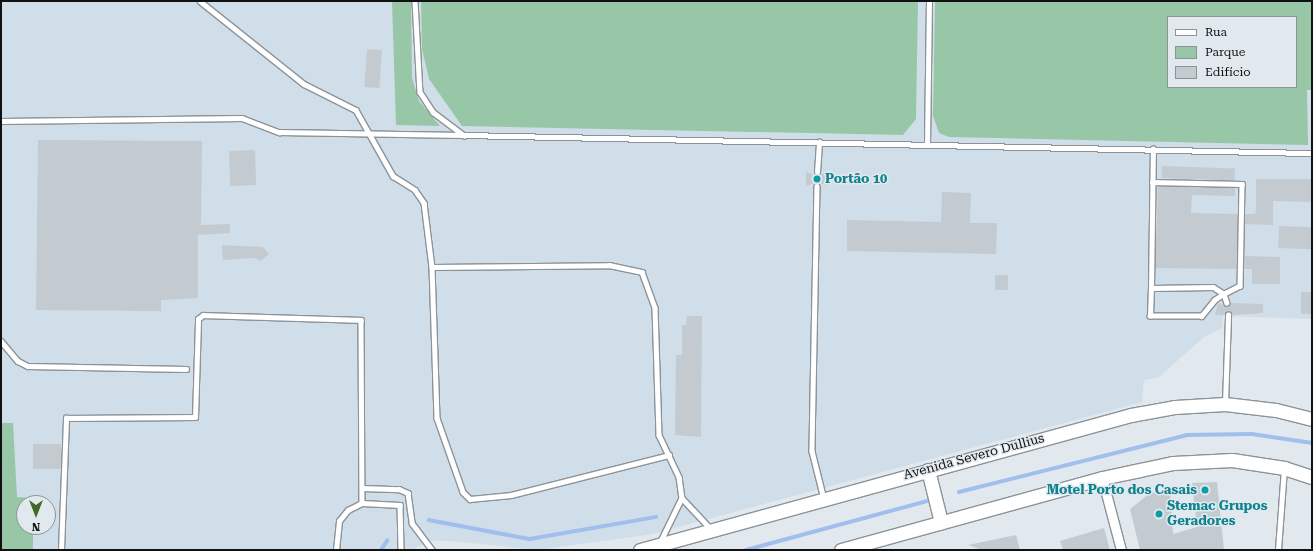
<!DOCTYPE html>
<meta charset="utf-8">
<style>
body{margin:0}
#map{position:relative;width:1313px;height:551px;overflow:hidden;background:#e2e9ee;font-family:"Roboto Serif",serif}
div>[style]{position:absolute}
.built>*{inset:0;background:#d0dee9}
.green>*{inset:0;background:#98c7a7}
.stream>*{height:3.5px;margin:-1.75px;padding:0 1.75px;transform-origin:1.75px;border-radius:1.75px;background:#a0bfed}
.building>*{inset:0;background:#c3cad0;transform-origin:0 0}
.roads{filter:drop-shadow(1px 0 #8c9398) drop-shadow(-1px 0 #8c9398) drop-shadow(0 1px #8c9398) drop-shadow(0 -1px #8c9398)}
.service>*{height:4.5px;margin:-2.25px;padding:0 2.25px;transform-origin:2.25px;border-radius:2.25px;background:#fff}
.minor>*{height:9px;margin:-4.5px;padding:0 4.5px;transform-origin:4.5px;border-radius:4.5px;background:#fff}
.secondary>*{height:13px;margin:-6.5px;padding:0 6.5px;transform-origin:6.5px;border-radius:6.5px;background:#fff}
.dots>*{width:11px;height:11px;translate:-50% -50%;box-sizing:border-box;border:2px solid #e2e9ee;border-radius:50%}
span{translate:-50% -50%;white-space:nowrap;text-align:center;line-height:1.15;-webkit-text-stroke:3px #e2e9ee;paint-order:stroke}
.culture-label{font-size:13px;color:#0d838f;font-weight:700}
.left{translate:0 -50%;text-align:left}
.right{translate:-100% -50%;text-align:right}
.street-label{font-size:13px;color:#0f1113}
.frame{position:absolute;inset:0;border:2px solid #0f1113;pointer-events:none}
.legend{position:absolute;left:1167px;top:16px;width:130px;height:72px;box-sizing:border-box;background:#e2e9ee;border:1px solid #8e9396;margin:0;padding:5px 7px;list-style:none;font-size:12px;color:#0f1113}
.legend li{display:flex;align-items:center;gap:8px;height:20px}
.legend b{width:20px;border:1px solid #8e9396}
.north{position:absolute;left:16px;top:495px;width:40px;height:40px;box-sizing:border-box;background:#e2e9ee;border:1px solid #8e9396;border-radius:50%;rotate:180deg;font-size:11px;font-weight:700;line-height:16px;text-align:center;color:#0f1113}
.north::after{content:'';display:block;margin:auto;width:14px;height:18px;background:#416925;clip-path:polygon(50% 0,100% 100%,50% 72%,0 100%)}
</style>
<div id="map">
<div class="built">
<i style="clip-path:polygon(evenodd,1px 1px,1312px 1px,1312px 319px,1223px 316px,1222px 328px,1204px 337px,1159px 377px,1144px 380px,1142px 402px,653px 534px,538px 550px,451px 541px,429px 541px,412px 550px,1px 550px,1px 1px,1168px 17px,1296px 17px,1296px 87px,1168px 87px,1168px 17px,1px 1px,24px 503px,48px 503px,48px 527px,24px 527px,24px 503px)"></i>
</div>
<div class="green">
<i style="clip-path:polygon(392px 1px,411px 1px,412px 78px,419px 101px,440px 126px,396px 125px)"></i>
<i style="clip-path:polygon(421px 1px,918px 1px,916px 119px,903px 135px,462px 126px,429px 79px,422px 49px)"></i>
<i style="clip-path:polygon(evenodd,935px 1px,1312px 1px,1312px 90px,1307px 90px,1308px 145px,949px 137px,939px 133px,933px 116px,935px 1px,1168px 17px,1296px 17px,1296px 87px,1168px 87px,1168px 17px)"></i>
<i style="clip-path:polygon(1px 423px,13px 423px,17px 497px,33px 498px,33px 503px,24px 503px,24px 527px,33px 527px,33px 550px,1px 550px)"></i>
</div>
<div class="stream">
<i style="left:959px;top:492px;width:235px;rotate:-14deg"></i>
<i style="left:1187px;top:435px;width:65px;rotate:-0.9deg"></i>
<i style="left:1252px;top:434px;width:61px;rotate:8.5deg"></i>
<i style="left:429px;top:520px;width:103px;rotate:10.7deg"></i>
<i style="left:530px;top:539px;width:128px;rotate:-9.9deg"></i>
<i style="left:381px;top:550px;width:11px;rotate:-56deg"></i>
<i style="left:746px;top:550px;width:188px;rotate:-15.1deg"></i>
</div>
<div class="building">
<i style="left:367px;top:49px;width:15px;height:38px;rotate:4deg"></i>
<i style="clip-path:polygon(38px 140px,202px 141px,201px 225px,230px 224px,230px 233px,198px 235px,198px 298px,161px 300px,161px 311px,36px 310px)"></i>
<i style="left:255px;top:150px;width:35px;height:26px;rotate:88deg"></i>
<i style="left:1162px;top:166px;width:73px;height:12px;rotate:2deg"></i>
<i style="clip-path:polygon(806px 172px,817px 176px,828px 172px,828px 186px,817px 182px,806px 186px)"></i>
<i style="clip-path:polygon(1256px 179px,1312px 179px,1312px 202px,1273px 201px,1273px 225px,1245px 224px,1245px 214px,1255px 214px,1256px 210px)"></i>
<i style="clip-path:polygon(1158px 186px,1235px 188px,1235px 196px,1192px 195px,1191px 213px,1238px 214px,1237px 269px,1155px 268px)"></i>
<i style="clip-path:polygon(942px 192px,971px 193px,970px 223px,997px 223px,996px 254px,847px 251px,847px 220px,941px 222px)"></i>
<i style="left:1279px;top:226px;width:33px;height:22px;rotate:2deg"></i>
<i style="clip-path:polygon(222px 245px,263px 247px,269px 254px,261px 261px,255px 258px,223px 260px)"></i>
<i style="clip-path:polygon(1244px 256px,1280px 257px,1280px 284px,1252px 284px,1252px 269px,1244px 269px)"></i>
<i style="left:995px;top:275px;width:13px;height:15px"></i>
<i style="left:1301px;top:292px;width:11px;height:22px"></i>
<i style="clip-path:polygon(1218px 303px,1227px 307px,1231px 303px,1263px 304px,1263px 313px,1232px 315px,1228px 311px,1224px 315px,1215px 315px)"></i>
<i style="clip-path:polygon(687px 316px,702px 316px,701px 437px,675px 435px,676px 355px,682px 355px,682px 325px,686px 325px)"></i>
<i style="left:33px;top:444px;width:28px;height:25px"></i>
<i style="clip-path:polygon(1217px 482px,1224px 550px,1140px 550px,1130px 509px,1149px 494px,1170px 488px,1173px 534px,1197px 527px,1192px 483px)"></i>
<i style="clip-path:polygon(1104px 528px,1110px 550px,1063px 550px,1060px 541px)"></i>
<i style="clip-path:polygon(1016px 535px,1020px 550px,982px 550px,968px 545px)"></i>
</div>
<div class="roads">
<div class="service">
<i style="left:200px;top:1px;width:133px;rotate:38.6deg"></i>
<i style="left:304px;top:84px;width:58px;rotate:26.6deg"></i>
<i style="left:356px;top:110px;width:76px;rotate:60.7deg"></i>
<i style="left:393px;top:176px;width:26px;rotate:32deg"></i>
<i style="left:415px;top:190px;width:16px;rotate:55deg"></i>
<i style="left:424px;top:203px;width:64px;rotate:82.9deg"></i>
<i style="left:432px;top:267px;width:151px;rotate:88.1deg"></i>
<i style="left:437px;top:418px;width:78px;rotate:70.6deg"></i>
<i style="left:463px;top:492px;width:10px;rotate:45deg"></i>
<i style="left:470px;top:499px;width:41px;rotate:-5.6deg"></i>
<i style="left:511px;top:495px;width:163px;rotate:-14.2deg"></i>
<i style="left:415px;top:1px;width:91px;rotate:86.9deg"></i>
<i style="left:420px;top:92px;width:24px;rotate:57deg"></i>
<i style="left:433px;top:112px;width:39px;rotate:37deg"></i>
<i style="left:464px;top:135px;width:848px;rotate:1.22deg"></i>
<i style="left:1px;top:121px;width:241px;rotate:-0.7deg"></i>
<i style="left:242px;top:118px;width:40px;rotate:21deg"></i>
<i style="left:279px;top:132px;width:185px;rotate:0.9deg"></i>
<i style="left:927px;top:144px;width:143px;rotate:-89.2deg"></i>
<i style="left:817px;top:172px;width:30px;rotate:-86deg"></i>
<i style="left:1152px;top:182px;width:90px;rotate:1.3deg"></i>
<i style="left:1242px;top:184px;width:102px;rotate:91.1deg"></i>
<i style="left:1240px;top:286px;width:18px;rotate:153deg"></i>
<i style="left:1224px;top:294px;width:11px;rotate:146deg"></i>
<i style="left:1215px;top:300px;width:21px;rotate:129deg"></i>
<i style="left:1202px;top:316px;width:52px;rotate:180deg"></i>
<i style="left:1150px;top:316px;width:28px;rotate:-88deg"></i>
<i style="left:1151px;top:288px;width:62px;rotate:-0.9deg"></i>
<i style="left:1213px;top:287px;width:13px;rotate:32deg"></i>
<i style="left:1224px;top:294px;width:9px;rotate:72deg"></i>
<i style="left:817px;top:186px;width:265px;rotate:91.1deg"></i>
<i style="left:812px;top:451px;width:49px;rotate:76deg"></i>
<i style="left:432px;top:267px;width:177px;rotate:-0.6deg"></i>
<i style="left:609px;top:265px;width:34px;rotate:12deg"></i>
<i style="left:642px;top:272px;width:38px;rotate:70deg"></i>
<i style="left:655px;top:308px;width:127px;rotate:88.2deg"></i>
<i style="left:659px;top:435px;width:47px;rotate:64.5deg"></i>
<i style="left:679px;top:477px;width:21px;rotate:82deg"></i>
<i style="left:682px;top:498px;width:48px;rotate:116deg"></i>
<i style="left:1151px;top:288px;width:139px;rotate:-89.2deg"></i>
<i style="left:1px;top:341px;width:26px;rotate:50deg"></i>
<i style="left:18px;top:361px;width:11px;rotate:27deg"></i>
<i style="left:28px;top:366px;width:158px;rotate:1.1deg"></i>
<i style="left:1225px;top:403px;width:88px;rotate:-88deg"></i>
<i style="left:362px;top:488px;width:37px;rotate:2deg"></i>
<i style="left:399px;top:489px;width:10px;rotate:24deg"></i>
<i style="left:408px;top:493px;width:30px;rotate:82deg"></i>
<i style="left:412px;top:523px;width:34px;rotate:53deg"></i>
<i style="left:682px;top:498px;width:42px;rotate:46.9deg"></i>
<i style="left:61px;top:550px;width:132px;rotate:-87.8deg"></i>
<i style="left:66px;top:418px;width:129px;rotate:-0.4deg"></i>
<i style="left:195px;top:417px;width:98px;rotate:-88.2deg"></i>
<i style="left:198px;top:319px;width:6px;rotate:-39deg"></i>
<i style="left:203px;top:315px;width:158px;rotate:1.8deg"></i>
<i style="left:361px;top:320px;width:183px;rotate:89.7deg"></i>
<i style="left:336px;top:550px;width:29px;rotate:-84deg"></i>
<i style="left:339px;top:521px;width:14px;rotate:-51deg"></i>
<i style="left:348px;top:510px;width:16px;rotate:-27deg"></i>
<i style="left:362px;top:503px;width:38px;rotate:3deg"></i>
<i style="left:400px;top:505px;width:45px;rotate:88.7deg"></i>
<i style="left:1278px;top:550px;width:81px;rotate:-85.8deg"></i>
</div>
<div class="minor">
<i style="left:1102px;top:478px;width:74px;rotate:75.2deg"></i>
</div>
<div class="secondary">
<i style="left:928px;top:470px;width:54px;rotate:76deg"></i>
<i style="left:640px;top:550px;width:509px;rotate:-15.37deg"></i>
<i style="left:1131px;top:415px;width:45px;rotate:-10.3deg"></i>
<i style="left:1175px;top:407px;width:50px;rotate:-3.4deg"></i>
<i style="left:1225px;top:404px;width:51px;rotate:6.7deg"></i>
<i style="left:1276px;top:410px;width:37px;rotate:14deg"></i>
<i style="left:841px;top:550px;width:271px;rotate:-15.4deg"></i>
<i style="left:1102px;top:478px;width:73px;rotate:-11.9deg"></i>
<i style="left:1173px;top:463px;width:59px;rotate:-2.9deg"></i>
<i style="left:1232px;top:460px;width:53px;rotate:8.7deg"></i>
<i style="left:1284px;top:468px;width:29px;rotate:18deg"></i>
</div>
</div>
<div class="dots">
<i style="left:817px;top:179px;background:#0f9aa8"></i>
<i style="left:1205px;top:490px;background:#0f9aa8"></i>
<i style="left:1159px;top:514px;background:#0f9aa8"></i>
</div>
<div class="culture-label">
<span class="left" style="left:825px;top:179px">Portão 10</span>
<span class="right" style="left:1197px;top:490px">Motel Porto dos Casais</span>
<span class="left" style="left:1167px;top:514px">Stemac Grupos<br>Geradores</span>
</div>
<div class="street-label">
<span style="left:974px;top:457px;rotate:-15deg">Avenida Severo Dullius</span>
</div>
<div class="frame"></div>
<ul class="legend">
<li><b style="height:5px;background:#fff"></b>Rua</li>
<li><b style="height:11px;background:#98c7a7"></b>Parque</li>
<li><b style="height:11px;background:#c3cad0"></b>Edifício</li>
</ul>
<div class="north">N</div>
</div>
